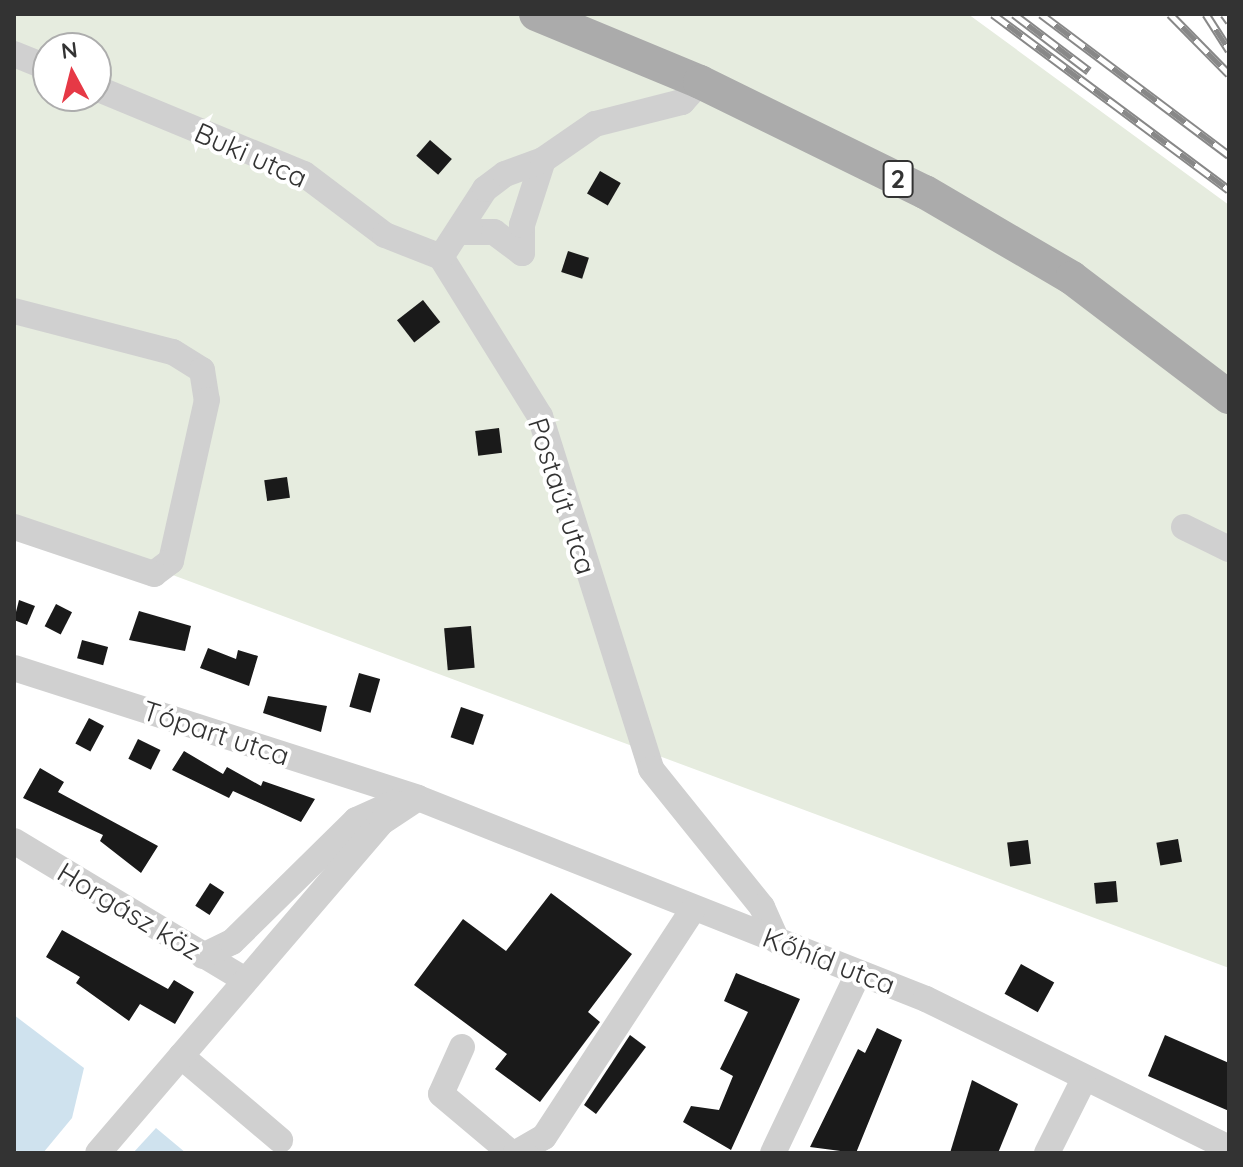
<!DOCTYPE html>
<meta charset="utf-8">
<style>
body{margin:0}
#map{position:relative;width:1243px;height:1167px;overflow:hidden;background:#fff;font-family:Quicksand,sans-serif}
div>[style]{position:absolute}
.green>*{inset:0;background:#e6ecdf}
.water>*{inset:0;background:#cfe2ee}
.building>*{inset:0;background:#1a1a1a;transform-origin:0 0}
.minor>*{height:26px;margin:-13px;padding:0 13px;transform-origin:13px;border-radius:13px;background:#d0d0d0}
.major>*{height:34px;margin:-17px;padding:0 17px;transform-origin:17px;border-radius:17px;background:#ababab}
.rail>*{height:9px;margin-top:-4.5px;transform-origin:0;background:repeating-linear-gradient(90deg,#fff 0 18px,#888 0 36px);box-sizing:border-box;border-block:2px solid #888}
span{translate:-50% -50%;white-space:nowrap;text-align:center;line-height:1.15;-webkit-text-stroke:8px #fff;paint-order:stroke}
.shield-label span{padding:2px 6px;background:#fff;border:2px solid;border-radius:6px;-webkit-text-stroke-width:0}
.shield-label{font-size:26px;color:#333;font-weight:700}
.street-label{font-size:28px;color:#333}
.frame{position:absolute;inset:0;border:16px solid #333;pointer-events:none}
.north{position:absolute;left:32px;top:32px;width:80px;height:80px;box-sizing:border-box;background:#fff;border:2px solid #adadad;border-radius:50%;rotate:353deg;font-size:22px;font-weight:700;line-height:32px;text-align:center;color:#333}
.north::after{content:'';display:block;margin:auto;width:28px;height:36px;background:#e63946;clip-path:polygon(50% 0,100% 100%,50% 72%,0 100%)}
</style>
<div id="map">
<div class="green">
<i style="clip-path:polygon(evenodd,14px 14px,968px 14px,1229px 205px,1229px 968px,14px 516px,14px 14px,48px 48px,96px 48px,96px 96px,48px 96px,48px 48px)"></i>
</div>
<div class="water">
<i style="clip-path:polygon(14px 1015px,84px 1068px,72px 1118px,43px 1153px,14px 1153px)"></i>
<i style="clip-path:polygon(156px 1128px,186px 1153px,133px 1153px)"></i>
</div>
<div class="building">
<i style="left:430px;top:140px;width:29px;height:21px;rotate:41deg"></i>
<i style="left:600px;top:171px;width:24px;height:26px;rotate:30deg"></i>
<i style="left:568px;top:251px;width:22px;height:22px;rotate:18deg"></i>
<i style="left:423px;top:300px;width:28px;height:33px;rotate:52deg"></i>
<i style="left:499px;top:428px;width:25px;height:24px;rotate:83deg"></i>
<i style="left:287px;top:477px;width:21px;height:23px;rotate:82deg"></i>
<i style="clip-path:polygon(19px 600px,35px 606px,27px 625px,14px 620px)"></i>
<i style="left:56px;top:604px;width:18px;height:25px;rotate:27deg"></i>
<i style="clip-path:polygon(139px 611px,191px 626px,185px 651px,129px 640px)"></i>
<i style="left:471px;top:626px;width:42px;height:27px;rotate:85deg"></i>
<i style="left:82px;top:640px;width:27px;height:19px;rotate:15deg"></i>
<i style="clip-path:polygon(208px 648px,236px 659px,238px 650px,258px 656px,249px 686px,200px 668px)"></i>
<i style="left:359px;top:673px;width:22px;height:35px;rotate:16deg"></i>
<i style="clip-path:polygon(268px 696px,327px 706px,321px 732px,263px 713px)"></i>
<i style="left:461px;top:707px;width:24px;height:32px;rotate:19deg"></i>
<i style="left:89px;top:718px;width:17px;height:29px;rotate:28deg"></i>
<i style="left:138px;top:739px;width:25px;height:22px;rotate:26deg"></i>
<i style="clip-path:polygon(184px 751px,223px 774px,227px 767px,261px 786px,263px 781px,315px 799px,301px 822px,233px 791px,229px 798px,172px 770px)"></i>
<i style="clip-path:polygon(40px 768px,64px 782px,58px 792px,158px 846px,141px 873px,100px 841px,103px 835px,23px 798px)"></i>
<i style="left:1178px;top:839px;width:23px;height:22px;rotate:80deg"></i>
<i style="left:1028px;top:840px;width:24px;height:21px;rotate:83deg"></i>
<i style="left:1116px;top:881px;width:21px;height:22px;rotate:85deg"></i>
<i style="left:210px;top:883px;width:17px;height:27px;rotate:33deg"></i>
<i style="clip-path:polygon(551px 893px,632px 954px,588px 1012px,600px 1022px,540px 1102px,495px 1069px,507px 1054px,414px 985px,463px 919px,506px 951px)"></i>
<i style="clip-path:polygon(62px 930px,168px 989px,174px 980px,194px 992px,175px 1024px,140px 1004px,129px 1021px,76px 983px,80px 977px,46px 957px)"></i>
<i style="left:1021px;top:964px;width:38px;height:34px;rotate:29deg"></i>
<i style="clip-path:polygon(736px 973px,800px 999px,731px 1150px,683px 1122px,691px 1106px,719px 1110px,733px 1076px,720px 1069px,748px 1012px,724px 1001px)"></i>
<i style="clip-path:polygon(877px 1028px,902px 1040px,856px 1153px,810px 1147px,858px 1049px,865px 1053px)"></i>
<i style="clip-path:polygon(630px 1035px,646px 1047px,596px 1114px,584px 1105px)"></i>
<i style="clip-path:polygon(1165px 1035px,1229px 1063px,1229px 1111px,1148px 1076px)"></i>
<i style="clip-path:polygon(972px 1080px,1018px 1104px,998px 1153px,950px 1153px)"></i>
</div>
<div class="minor">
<i style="left:14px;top:54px;width:37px;rotate:22deg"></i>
<i style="left:96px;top:88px;width:225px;rotate:22.5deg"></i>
<i style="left:304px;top:174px;width:101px;rotate:37deg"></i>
<i style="left:385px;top:235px;width:60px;rotate:21.4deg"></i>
<i style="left:462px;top:232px;width:32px"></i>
<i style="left:494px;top:232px;width:35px;rotate:37deg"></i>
<i style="left:522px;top:253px;width:28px;rotate:-90deg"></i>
<i style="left:522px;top:225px;width:68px;rotate:-72.1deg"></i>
<i style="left:441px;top:257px;width:187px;rotate:58.1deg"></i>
<i style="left:540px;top:416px;width:370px;rotate:72.5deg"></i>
<i style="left:651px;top:769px;width:177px;rotate:51.2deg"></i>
<i style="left:762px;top:907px;width:37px;rotate:66deg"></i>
<i style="left:441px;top:257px;width:81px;rotate:-57.1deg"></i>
<i style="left:485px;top:189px;width:25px;rotate:-37deg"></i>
<i style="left:505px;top:174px;width:40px;rotate:-20.2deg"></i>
<i style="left:543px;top:160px;width:63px;rotate:-34.7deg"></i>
<i style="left:595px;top:124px;width:90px;rotate:-14.2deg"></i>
<i style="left:682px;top:102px;width:27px;rotate:-48deg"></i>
<i style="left:14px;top:311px;width:164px;rotate:14.5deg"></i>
<i style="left:173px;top:352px;width:34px;rotate:32deg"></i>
<i style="left:202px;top:370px;width:30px;rotate:81deg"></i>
<i style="left:207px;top:400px;width:165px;rotate:102.6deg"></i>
<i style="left:171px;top:561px;width:21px;rotate:143deg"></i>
<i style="left:154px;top:574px;width:148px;rotate:-161.4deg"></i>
<i style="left:1184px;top:527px;width:50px;rotate:26.1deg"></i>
<i style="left:14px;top:668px;width:424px;rotate:17.8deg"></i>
<i style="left:418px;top:798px;width:546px;rotate:21.59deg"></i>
<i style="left:926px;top:999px;width:338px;rotate:26.2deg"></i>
<i style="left:14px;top:841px;width:268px;rotate:31deg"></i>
<i style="left:203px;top:956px;width:32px;rotate:-26deg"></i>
<i style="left:232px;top:942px;width:174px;rotate:-44.5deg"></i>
<i style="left:356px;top:820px;width:42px;rotate:-24.1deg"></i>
<i style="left:462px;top:1047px;width:51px;rotate:114.1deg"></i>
<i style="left:441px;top:1094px;width:92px;rotate:40.1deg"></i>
<i style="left:181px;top:1056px;width:130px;rotate:40.3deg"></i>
<i style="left:98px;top:1153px;width:436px;rotate:-49.4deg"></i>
<i style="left:382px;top:822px;width:43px;rotate:-33.7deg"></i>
<i style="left:516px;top:1153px;width:32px;rotate:-30deg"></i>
<i style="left:544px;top:1137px;width:272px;rotate:-56.8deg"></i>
<i style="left:773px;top:1153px;width:198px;rotate:-64.6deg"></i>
<i style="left:1047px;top:1153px;width:80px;rotate:-63.4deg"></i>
</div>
<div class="major">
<i style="left:536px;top:14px;width:178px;rotate:22.5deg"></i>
<i style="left:700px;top:82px;width:250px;rotate:26.1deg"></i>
<i style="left:925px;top:192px;width:170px;rotate:30.3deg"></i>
<i style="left:1072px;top:278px;width:197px;rotate:37.2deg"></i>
</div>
<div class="rail">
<i style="left:993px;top:14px;width:294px;rotate:36.7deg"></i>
<i style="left:1014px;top:14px;width:94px;rotate:37.2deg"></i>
<i style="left:1041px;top:14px;width:235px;rotate:36.9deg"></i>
<i style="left:1170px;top:14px;width:84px;rotate:45.5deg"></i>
<i style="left:1206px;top:14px;width:43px;rotate:57.4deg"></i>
<i style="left:1224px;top:14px;width:9px;rotate:54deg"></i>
</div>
<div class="shield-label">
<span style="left:898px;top:179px">2</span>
</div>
<div class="street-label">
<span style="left:251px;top:155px;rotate:24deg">Buki utca</span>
<span style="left:562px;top:496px;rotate:72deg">Postaút utca</span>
<span style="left:216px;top:733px;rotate:18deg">Tópart utca</span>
<span style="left:129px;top:911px;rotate:31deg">Horgász köz</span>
<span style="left:829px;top:961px;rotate:21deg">Kőhíd utca</span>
</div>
<div class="frame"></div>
<div class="north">N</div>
</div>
